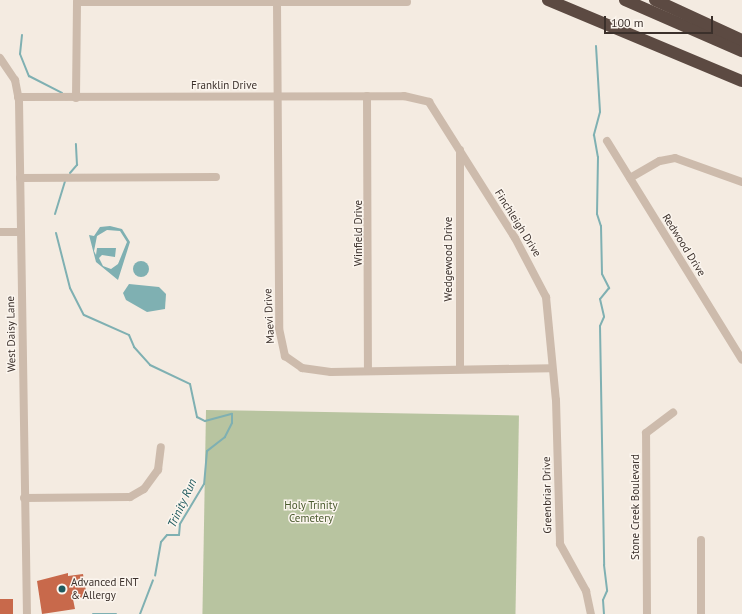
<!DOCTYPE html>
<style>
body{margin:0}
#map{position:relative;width:742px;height:614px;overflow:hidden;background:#f4ebe1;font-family:"PT Sans",sans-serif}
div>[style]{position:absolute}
.green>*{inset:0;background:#b8c4a0;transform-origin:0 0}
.water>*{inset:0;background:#7fb0b2}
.round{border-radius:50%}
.stream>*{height:2px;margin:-1px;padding:0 1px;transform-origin:1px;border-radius:1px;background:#7fb0b2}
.building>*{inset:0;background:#c8694b;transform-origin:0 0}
.minor>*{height:8px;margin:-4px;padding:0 4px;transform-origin:4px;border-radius:4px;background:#cdbbac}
.highway>*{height:12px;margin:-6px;padding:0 6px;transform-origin:6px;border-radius:6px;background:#5c4a42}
.dots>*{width:11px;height:11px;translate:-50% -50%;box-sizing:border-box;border:2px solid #fbf5ee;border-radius:50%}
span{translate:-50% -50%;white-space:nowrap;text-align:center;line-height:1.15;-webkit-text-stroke:3px #fbf5ee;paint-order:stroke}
.street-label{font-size:11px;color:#3b302b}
.park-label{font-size:11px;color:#4a5a2e}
.poi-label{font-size:11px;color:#3b302b}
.left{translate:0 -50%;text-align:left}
.water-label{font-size:12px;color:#1f5a5e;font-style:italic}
.scale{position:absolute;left:604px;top:16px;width:109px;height:18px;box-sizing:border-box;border:2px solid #3b302b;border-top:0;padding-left:5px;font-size:12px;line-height:14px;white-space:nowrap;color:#3b302b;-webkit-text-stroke:3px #fbf5ee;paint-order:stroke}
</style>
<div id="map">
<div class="green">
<i style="left:206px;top:410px;width:313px;height:204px;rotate:1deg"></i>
</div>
<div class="water">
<i style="clip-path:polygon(evenodd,110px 226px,122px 229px,130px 242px,118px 280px,96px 262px,89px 235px,94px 236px,100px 227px,110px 226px,107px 230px,120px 231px,127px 242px,118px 264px,111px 269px,103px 266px,99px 258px,102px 255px,115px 257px,116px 248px,97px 248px,96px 255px,94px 251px,97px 236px,107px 230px)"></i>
<i class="round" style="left:133px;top:261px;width:16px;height:16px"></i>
<i style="clip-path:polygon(129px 284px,159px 287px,166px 294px,165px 309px,147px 312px,126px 300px,123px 293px)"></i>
</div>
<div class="stream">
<i style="left:22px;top:35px;width:19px;rotate:96deg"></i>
<i style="left:20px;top:54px;width:24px;rotate:68deg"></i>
<i style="left:29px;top:76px;width:37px;rotate:27deg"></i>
<i style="left:596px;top:46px;width:66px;rotate:86.5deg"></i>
<i style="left:600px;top:112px;width:24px;rotate:105deg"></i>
<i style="left:594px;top:135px;width:22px;rotate:80deg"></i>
<i style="left:598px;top:157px;width:57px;rotate:91deg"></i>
<i style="left:597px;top:214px;width:13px;rotate:72deg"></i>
<i style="left:601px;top:226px;width:48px;rotate:88.8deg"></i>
<i style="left:602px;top:274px;width:16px;rotate:63deg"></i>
<i style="left:609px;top:288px;width:14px;rotate:129deg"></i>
<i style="left:600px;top:299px;width:18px;rotate:77deg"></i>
<i style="left:604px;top:317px;width:10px;rotate:114deg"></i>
<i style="left:600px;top:326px;width:239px;rotate:89deg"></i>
<i style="left:604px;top:565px;width:26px;rotate:83deg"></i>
<i style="left:607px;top:591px;width:10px;rotate:114deg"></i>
<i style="left:603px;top:600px;width:14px;rotate:86deg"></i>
<i style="left:70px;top:173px;width:11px;rotate:-49deg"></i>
<i style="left:77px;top:165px;width:21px;rotate:-93deg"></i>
<i style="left:55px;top:214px;width:34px;rotate:-73deg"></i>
<i style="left:56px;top:233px;width:57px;rotate:75.7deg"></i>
<i style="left:70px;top:288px;width:30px;rotate:63deg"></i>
<i style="left:84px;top:315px;width:49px;rotate:24deg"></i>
<i style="left:129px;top:335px;width:13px;rotate:67deg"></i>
<i style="left:134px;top:347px;width:24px;rotate:48deg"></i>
<i style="left:150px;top:365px;width:44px;rotate:25.4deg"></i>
<i style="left:190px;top:384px;width:34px;rotate:78deg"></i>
<i style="left:197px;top:417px;width:9px;rotate:27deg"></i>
<i style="left:205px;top:421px;width:28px;rotate:-15deg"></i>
<i style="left:232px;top:414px;width:9px;rotate:90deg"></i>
<i style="left:232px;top:423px;width:16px;rotate:117deg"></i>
<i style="left:225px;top:437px;width:23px;rotate:142deg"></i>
<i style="left:207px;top:451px;width:33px;rotate:95deg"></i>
<i style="left:204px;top:484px;width:47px;rotate:121deg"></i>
<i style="left:180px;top:524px;width:11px;rotate:95deg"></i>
<i style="left:179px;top:535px;width:12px;rotate:180deg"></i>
<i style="left:167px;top:535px;width:9px;rotate:131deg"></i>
<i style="left:161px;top:542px;width:34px;rotate:100deg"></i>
<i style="left:93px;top:614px;width:23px"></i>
<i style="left:140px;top:614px;width:36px;rotate:-69deg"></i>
</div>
<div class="building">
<i style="clip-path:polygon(68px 573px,68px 576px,83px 574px,87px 597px,73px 599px,75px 609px,42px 614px,37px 581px)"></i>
<i style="left:0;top:599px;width:13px;height:15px"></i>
</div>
<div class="minor">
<i style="left:277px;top:3px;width:325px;rotate:89.6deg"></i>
<i style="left:279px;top:328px;width:29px;rotate:78deg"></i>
<i style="left:285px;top:356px;width:21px;rotate:35deg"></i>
<i style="left:302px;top:368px;width:29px;rotate:8deg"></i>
<i style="left:331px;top:372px;width:220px;rotate:-1deg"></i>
<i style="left:0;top:58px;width:27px;rotate:56deg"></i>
<i style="left:15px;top:80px;width:21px;rotate:79deg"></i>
<i style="left:19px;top:101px;width:513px;rotate:89.11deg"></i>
<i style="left:367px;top:96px;width:274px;rotate:89.8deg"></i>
<i style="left:18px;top:97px;width:386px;rotate:-0.1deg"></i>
<i style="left:404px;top:96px;width:26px;rotate:13deg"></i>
<i style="left:429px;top:102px;width:161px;rotate:57.7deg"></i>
<i style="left:515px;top:238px;width:67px;rotate:62.3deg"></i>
<i style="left:546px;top:297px;width:103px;rotate:84.5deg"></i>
<i style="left:556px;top:400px;width:144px;rotate:88.4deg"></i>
<i style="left:560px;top:544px;width:54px;rotate:61deg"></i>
<i style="left:586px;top:591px;width:24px;rotate:78deg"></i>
<i style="left:76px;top:98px;width:96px;rotate:-89.4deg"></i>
<i style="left:77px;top:2px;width:330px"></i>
<i style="left:607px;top:141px;width:257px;rotate:58.3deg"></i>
<i style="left:20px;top:178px;width:196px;rotate:-0.3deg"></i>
<i style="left:630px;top:178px;width:34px;rotate:-30deg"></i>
<i style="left:660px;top:161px;width:15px;rotate:-11deg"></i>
<i style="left:675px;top:158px;width:71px;rotate:19.7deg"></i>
<i style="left:0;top:232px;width:20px"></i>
<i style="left:460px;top:368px;width:218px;rotate:-90deg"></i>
<i style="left:24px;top:498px;width:106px;rotate:-0.5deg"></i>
<i style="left:130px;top:497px;width:16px;rotate:-30deg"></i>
<i style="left:144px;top:489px;width:24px;rotate:-54deg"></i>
<i style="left:158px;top:470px;width:23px;rotate:-83deg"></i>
<i style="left:701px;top:540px;width:74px;rotate:90deg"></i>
<i style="left:647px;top:614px;width:181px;rotate:-90.3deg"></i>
<i style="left:646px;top:433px;width:34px;rotate:-37deg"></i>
</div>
<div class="highway">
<i style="left:548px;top:0;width:210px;rotate:22.7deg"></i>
<i style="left:625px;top:0;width:128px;rotate:23.6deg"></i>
<i style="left:655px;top:0;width:96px;rotate:24.7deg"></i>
</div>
<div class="dots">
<i style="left:62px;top:589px;background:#1f5a5e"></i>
</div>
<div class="street-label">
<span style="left:224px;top:85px">Franklin Drive</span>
<span style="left:518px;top:223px;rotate:58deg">Finchleigh Drive</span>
<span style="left:358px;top:233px;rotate:-90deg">Winfield Drive</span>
<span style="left:684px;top:245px;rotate:58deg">Redwood Drive</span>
<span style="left:448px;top:259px;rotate:-90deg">Wedgewood Drive</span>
<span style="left:269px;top:316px;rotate:-93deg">Maevi Drive</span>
<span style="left:11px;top:334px;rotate:-91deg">West Daisy Lane</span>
<span style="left:547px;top:495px;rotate:-91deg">Greenbriar Drive</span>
<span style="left:635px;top:507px;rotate:-90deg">Stone Creek Boulevard</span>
</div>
<div class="park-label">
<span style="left:311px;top:512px">Holy Trinity<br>Cemetery</span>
</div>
<div class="poi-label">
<span class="left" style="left:71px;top:589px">Advanced ENT<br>&amp; Allergy</span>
</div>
<div class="water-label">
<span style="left:182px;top:503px;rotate:-65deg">Trinity Run</span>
</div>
<div class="scale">100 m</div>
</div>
